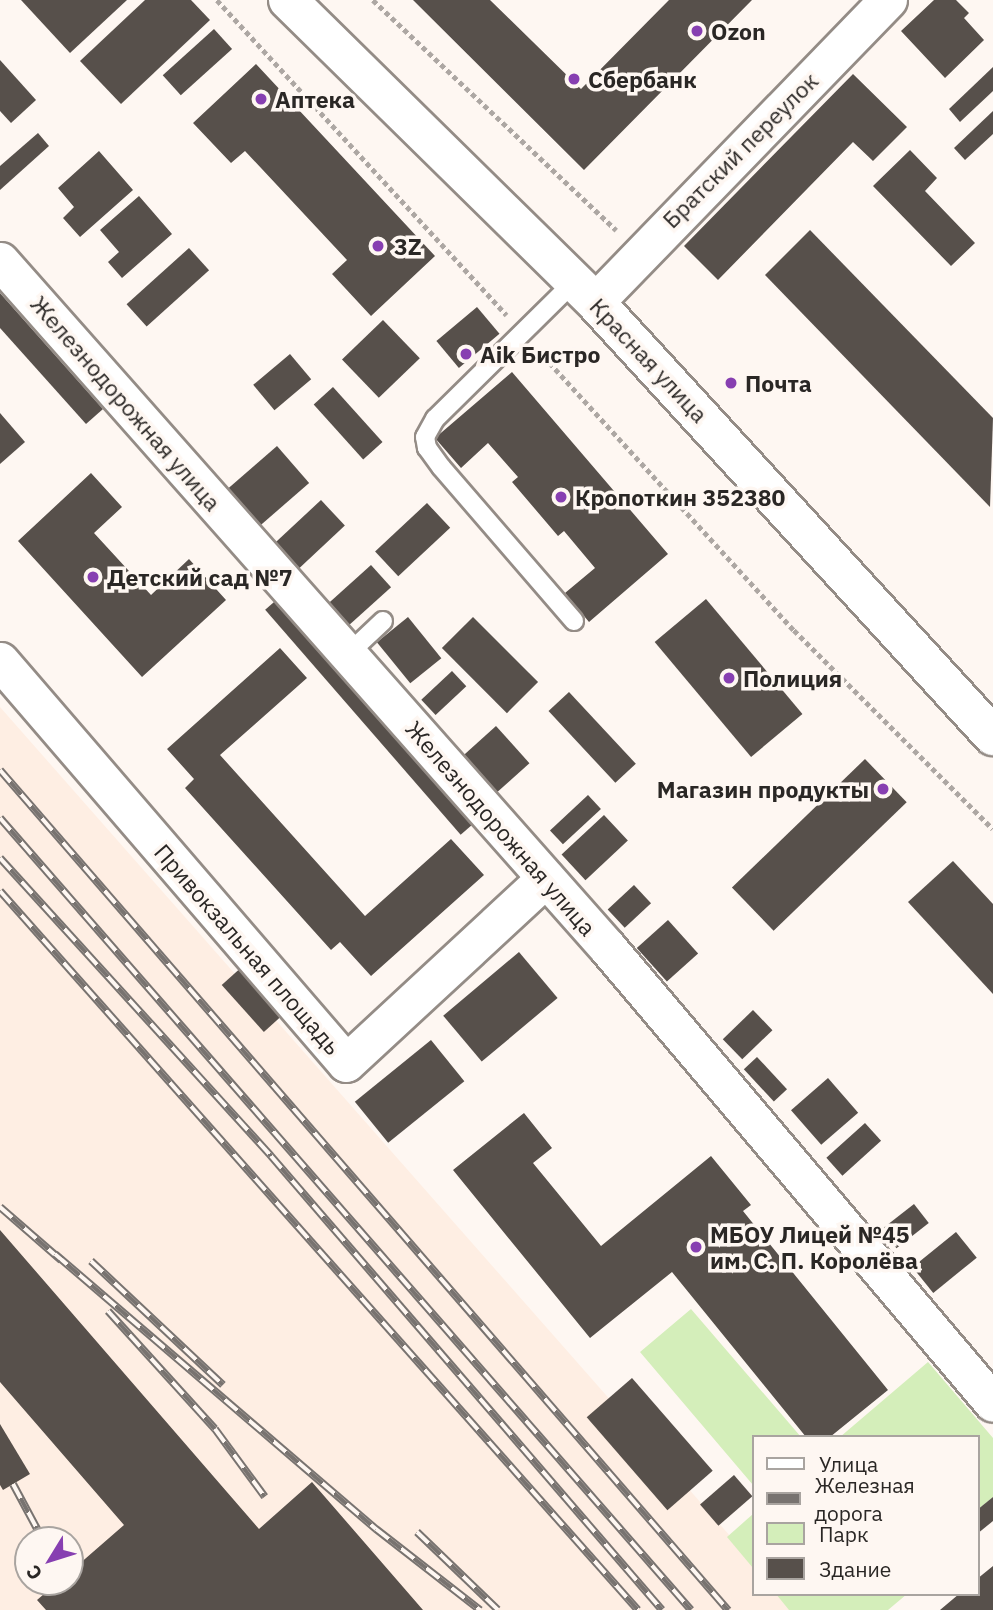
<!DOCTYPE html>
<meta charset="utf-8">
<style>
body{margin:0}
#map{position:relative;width:993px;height:1610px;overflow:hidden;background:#fef7f2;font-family:"IBM Plex Sans",sans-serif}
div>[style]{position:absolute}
.built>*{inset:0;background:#feeee3}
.green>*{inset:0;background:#d4eeba}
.building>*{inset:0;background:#57504b;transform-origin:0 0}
.path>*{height:4.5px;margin-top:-2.25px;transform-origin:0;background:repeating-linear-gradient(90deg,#ada7a3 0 5px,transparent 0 8.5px)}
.roads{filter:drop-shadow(2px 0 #948c86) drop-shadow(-2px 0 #948c86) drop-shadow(0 2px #948c86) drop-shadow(0 -2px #948c86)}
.lane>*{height:18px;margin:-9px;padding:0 9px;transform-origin:9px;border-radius:9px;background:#fff}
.street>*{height:37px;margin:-18.5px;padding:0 18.5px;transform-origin:18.5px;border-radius:18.5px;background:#fff}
.secondary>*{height:38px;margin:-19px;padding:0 19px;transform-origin:19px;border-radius:19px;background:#fff}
.rail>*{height:8px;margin-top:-4px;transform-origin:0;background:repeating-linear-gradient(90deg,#fef7f2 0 16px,#787370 0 32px);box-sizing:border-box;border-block:2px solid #787370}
.dots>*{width:19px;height:19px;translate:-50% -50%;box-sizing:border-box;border:4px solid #fef7f2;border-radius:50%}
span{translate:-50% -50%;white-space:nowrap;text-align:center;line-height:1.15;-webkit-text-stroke:7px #fef7f2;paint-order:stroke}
.poi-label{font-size:23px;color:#2a2725;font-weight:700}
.left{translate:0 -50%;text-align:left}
.right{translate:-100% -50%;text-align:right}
.street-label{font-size:23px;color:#2a2725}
.legend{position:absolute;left:752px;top:1435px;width:228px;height:161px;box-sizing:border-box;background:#fef7f2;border:2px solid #a9a4a0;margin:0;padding:9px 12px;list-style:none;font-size:21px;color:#2a2725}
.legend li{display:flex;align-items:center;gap:14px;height:35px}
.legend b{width:35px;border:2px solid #a9a4a0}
.north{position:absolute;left:14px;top:1526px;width:70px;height:70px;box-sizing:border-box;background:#fef7f2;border:2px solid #a9a4a0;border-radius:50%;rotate:232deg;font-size:19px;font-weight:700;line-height:28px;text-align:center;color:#2a2725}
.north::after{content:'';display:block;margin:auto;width:24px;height:32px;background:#873fb1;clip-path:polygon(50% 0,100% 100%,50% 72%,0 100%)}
</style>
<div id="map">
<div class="built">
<i style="clip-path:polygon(evenodd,0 707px,753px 1562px,753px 1594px,784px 1594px,796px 1610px,0 1610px,0 707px,28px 1540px,70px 1540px,70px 1582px,28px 1582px,28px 1540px)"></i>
</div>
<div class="green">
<i style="clip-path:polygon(691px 1309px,801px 1437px,753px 1437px,753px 1485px,640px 1352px)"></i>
<i style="clip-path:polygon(928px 1362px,993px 1438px,993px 1497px,977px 1510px,977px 1437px,840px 1437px)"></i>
<i style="clip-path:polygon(753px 1514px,753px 1568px,727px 1537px)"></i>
<i style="clip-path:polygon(776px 1594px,907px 1594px,888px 1610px,789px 1610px)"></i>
</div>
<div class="building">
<i style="clip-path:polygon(21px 0,127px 0,70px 53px)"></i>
<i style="clip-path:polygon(145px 0,191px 0,210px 20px,121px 104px,80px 61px)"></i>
<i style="clip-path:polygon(413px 0,490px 0,581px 89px,669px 0,752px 0,584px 170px)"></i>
<i style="clip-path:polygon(934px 0,956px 0,969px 13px,964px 18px,984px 40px,945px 78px,901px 31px)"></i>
<i style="left:214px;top:29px;width:27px;height:69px;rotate:48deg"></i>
<i style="clip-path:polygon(0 60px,36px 100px,11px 123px,0 111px)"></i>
<i style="clip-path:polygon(256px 64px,435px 256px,371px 316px,332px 274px,347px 260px,245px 151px,231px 163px,193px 123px)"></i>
<i style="clip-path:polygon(993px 67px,993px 91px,960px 122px,949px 109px)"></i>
<i style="clip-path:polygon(853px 74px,907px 127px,873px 161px,853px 142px,718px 280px,684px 246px)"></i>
<i style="clip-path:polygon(993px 111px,993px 134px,965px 160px,954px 148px)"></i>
<i style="clip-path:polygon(38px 133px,49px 146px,0 190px,0 166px)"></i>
<i style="clip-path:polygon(910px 150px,937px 178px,925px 191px,975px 243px,951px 266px,873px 186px)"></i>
<i style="clip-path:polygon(99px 151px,133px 190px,80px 237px,63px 218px,74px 207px,58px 188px)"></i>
<i style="clip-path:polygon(139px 196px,172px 234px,122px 278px,108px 262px,119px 252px,100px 230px)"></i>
<i style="clip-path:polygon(810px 230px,993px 418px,990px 507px,765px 275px)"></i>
<i style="left:189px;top:248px;width:30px;height:84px;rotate:48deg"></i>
<i style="clip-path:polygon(0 293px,103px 409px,86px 424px,0 328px)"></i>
<i style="left:477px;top:307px;width:35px;height:53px;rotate:50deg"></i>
<i style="left:383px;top:320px;width:53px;height:57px;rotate:46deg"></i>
<i style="left:290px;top:354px;width:33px;height:48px;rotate:50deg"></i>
<i style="clip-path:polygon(512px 372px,668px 554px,589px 622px,565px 593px,595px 568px,564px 531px,558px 536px,512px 482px,518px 477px,488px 443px,461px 468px,435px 438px)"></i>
<i style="left:333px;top:387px;width:74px;height:26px;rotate:48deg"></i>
<i style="clip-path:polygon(0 413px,25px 442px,0 464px)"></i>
<i style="left:277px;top:446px;width:49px;height:69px;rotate:49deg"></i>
<i style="clip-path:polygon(91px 473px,122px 507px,94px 533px,151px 595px,189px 559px,226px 600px,142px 677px,18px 541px)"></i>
<i style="left:321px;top:500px;width:35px;height:73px;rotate:47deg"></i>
<i style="left:427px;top:503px;width:34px;height:71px;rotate:47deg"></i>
<i style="left:371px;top:565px;width:30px;height:59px;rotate:48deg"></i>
<i style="left:281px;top:596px;width:298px;height:21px;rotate:49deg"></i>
<i style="left:706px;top:599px;width:150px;height:67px;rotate:50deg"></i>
<i style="left:408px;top:617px;width:53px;height:40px;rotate:51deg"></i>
<i style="left:473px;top:617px;width:92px;height:44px;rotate:45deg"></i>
<i style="clip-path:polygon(280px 648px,307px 678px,220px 755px,365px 916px,451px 839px,484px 875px,371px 976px,340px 942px,331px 950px,185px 788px,194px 779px,167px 749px)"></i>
<i style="left:452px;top:671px;width:21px;height:42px;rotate:47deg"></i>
<i style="left:569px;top:692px;width:98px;height:28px;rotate:47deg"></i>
<i style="left:496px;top:726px;width:50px;height:47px;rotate:48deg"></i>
<i style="left:865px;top:759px;width:60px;height:185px;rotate:46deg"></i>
<i style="left:588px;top:795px;width:19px;height:52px;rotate:47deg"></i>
<i style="left:604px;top:815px;width:35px;height:58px;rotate:47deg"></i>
<i style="clip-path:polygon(953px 861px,993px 904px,993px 994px,908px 902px)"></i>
<i style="left:634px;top:885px;width:25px;height:36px;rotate:47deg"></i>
<i style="left:668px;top:920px;width:45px;height:42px;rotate:48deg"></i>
<i style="left:519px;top:952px;width:60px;height:99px;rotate:50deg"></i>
<i style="left:244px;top:965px;width:63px;height:30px;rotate:48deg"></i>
<i style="left:753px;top:1010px;width:28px;height:42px;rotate:46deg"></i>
<i style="left:431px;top:1040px;width:53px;height:98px;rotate:51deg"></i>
<i style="left:757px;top:1057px;width:44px;height:18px;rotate:47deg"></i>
<i style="left:828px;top:1078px;width:46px;height:49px;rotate:49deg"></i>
<i style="clip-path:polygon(524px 1113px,552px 1148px,533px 1163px,601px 1246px,711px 1156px,751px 1205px,743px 1211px,888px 1390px,830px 1437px,806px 1437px,672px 1272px,590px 1338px,453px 1170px)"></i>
<i style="left:865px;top:1123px;width:24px;height:52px;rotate:48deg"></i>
<i style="left:914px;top:1204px;width:24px;height:41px;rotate:52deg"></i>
<i style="clip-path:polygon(0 1230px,259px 1529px,312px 1482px,423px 1610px,46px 1610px,37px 1600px,58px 1582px,70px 1582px,70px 1572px,124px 1525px,0 1382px)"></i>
<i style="left:956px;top:1232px;width:33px;height:56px;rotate:51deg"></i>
<i style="left:632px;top:1378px;width:123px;height:60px;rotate:49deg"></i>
<i style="clip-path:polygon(0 1424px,30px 1474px,3px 1490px,0 1485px)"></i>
<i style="left:734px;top:1475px;width:28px;height:45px;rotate:49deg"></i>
<i style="clip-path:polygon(993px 1497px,993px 1521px,977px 1534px,977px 1510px)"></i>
<i style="clip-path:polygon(993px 1566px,993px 1610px,940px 1610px,959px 1594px,977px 1594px,977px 1579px)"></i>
</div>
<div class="path">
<i style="left:217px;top:0;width:428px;rotate:47.4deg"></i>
<i style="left:373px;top:0;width:335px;rotate:43.4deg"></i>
<i style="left:538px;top:350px;width:379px;rotate:47.6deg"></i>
<i style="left:794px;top:630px;width:281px;rotate:45deg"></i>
</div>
<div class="roads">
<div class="lane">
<i style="left:574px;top:621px;width:203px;rotate:-130.8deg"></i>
<i style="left:441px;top:467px;width:24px;rotate:-126deg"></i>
<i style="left:427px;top:448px;width:11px;rotate:-100deg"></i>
<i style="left:425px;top:437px;width:21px;rotate:-61deg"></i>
<i style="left:435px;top:419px;width:197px;rotate:-44.6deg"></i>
<i style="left:348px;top:654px;width:48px;rotate:-43.3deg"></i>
</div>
<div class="street">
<i style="left:0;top:261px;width:916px;rotate:48.5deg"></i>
<i style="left:607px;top:947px;width:597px;rotate:49.75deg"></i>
<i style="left:595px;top:302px;width:421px;rotate:-45.9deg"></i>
<i style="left:0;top:661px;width:530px;rotate:49.28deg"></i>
<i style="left:346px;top:1063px;width:272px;rotate:-42.8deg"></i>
</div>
<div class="secondary">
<i style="left:288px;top:0;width:431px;rotate:44.5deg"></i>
<i style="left:595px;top:302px;width:589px;rotate:47.48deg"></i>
</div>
</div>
<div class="rail">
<i style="left:0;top:770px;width:1112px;rotate:49.09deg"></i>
<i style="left:0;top:818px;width:1051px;rotate:48.9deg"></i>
<i style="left:0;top:858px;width:403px;rotate:47.7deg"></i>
<i style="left:271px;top:1156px;width:599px;rotate:49.26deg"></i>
<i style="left:0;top:891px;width:961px;rotate:48.42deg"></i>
<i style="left:0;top:1207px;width:81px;rotate:41deg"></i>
<i style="left:55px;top:1254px;width:423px;rotate:40.6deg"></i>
<i style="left:376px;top:1529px;width:132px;rotate:37.9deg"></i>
<i style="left:91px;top:1261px;width:181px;rotate:43.2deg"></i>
<i style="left:108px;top:1311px;width:159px;rotate:47.8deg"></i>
<i style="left:215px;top:1429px;width:84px;rotate:53.7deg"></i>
<i style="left:13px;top:1484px;width:64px;rotate:61.8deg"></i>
<i style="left:417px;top:1532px;width:112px;rotate:43.9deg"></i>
</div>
<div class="dots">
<i style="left:697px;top:31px;background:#873fb1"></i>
<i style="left:574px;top:79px;background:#873fb1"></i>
<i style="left:261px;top:99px;background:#873fb1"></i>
<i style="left:378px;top:246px;background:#873fb1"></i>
<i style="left:466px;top:354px;background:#873fb1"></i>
<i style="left:731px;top:383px;background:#873fb1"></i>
<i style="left:561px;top:497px;background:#873fb1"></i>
<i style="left:93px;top:577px;background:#873fb1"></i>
<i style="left:729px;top:678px;background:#873fb1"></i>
<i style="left:883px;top:789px;background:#873fb1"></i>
<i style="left:696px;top:1247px;background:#873fb1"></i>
</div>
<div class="poi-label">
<span class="left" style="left:711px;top:31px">Ozon</span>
<span class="left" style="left:588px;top:79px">Сбербанк</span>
<span class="left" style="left:275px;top:99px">Аптека</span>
<span class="left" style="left:394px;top:246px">3Z</span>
<span class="left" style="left:480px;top:354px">Aik Бистро</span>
<span class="left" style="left:745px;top:383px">Почта</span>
<span class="left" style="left:575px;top:497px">Кропоткин 352380</span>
<span class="left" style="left:107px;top:577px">Детский сад №7</span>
<span class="left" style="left:743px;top:678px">Полиция</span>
<span class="right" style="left:869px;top:789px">Магазин продукты</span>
<span class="left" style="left:710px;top:1247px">МБОУ Лицей №45<br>им. С. П. Королёва</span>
</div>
<div class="street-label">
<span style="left:740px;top:150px;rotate:-45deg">Братский переулок</span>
<span style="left:649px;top:360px;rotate:47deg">Красная улица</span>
<span style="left:126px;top:403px;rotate:49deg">Железнодорожная улица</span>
<span style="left:501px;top:828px;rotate:49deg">Железнодорожная улица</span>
<span style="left:248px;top:949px;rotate:49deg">Привокзальная площадь</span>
</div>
<ul class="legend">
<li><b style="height:9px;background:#fff"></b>Улица</li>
<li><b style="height:9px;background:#787370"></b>Железная дорога</li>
<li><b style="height:19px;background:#d4eeba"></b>Парк</li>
<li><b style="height:19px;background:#57504b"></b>Здание</li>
</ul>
<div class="north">С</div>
</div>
